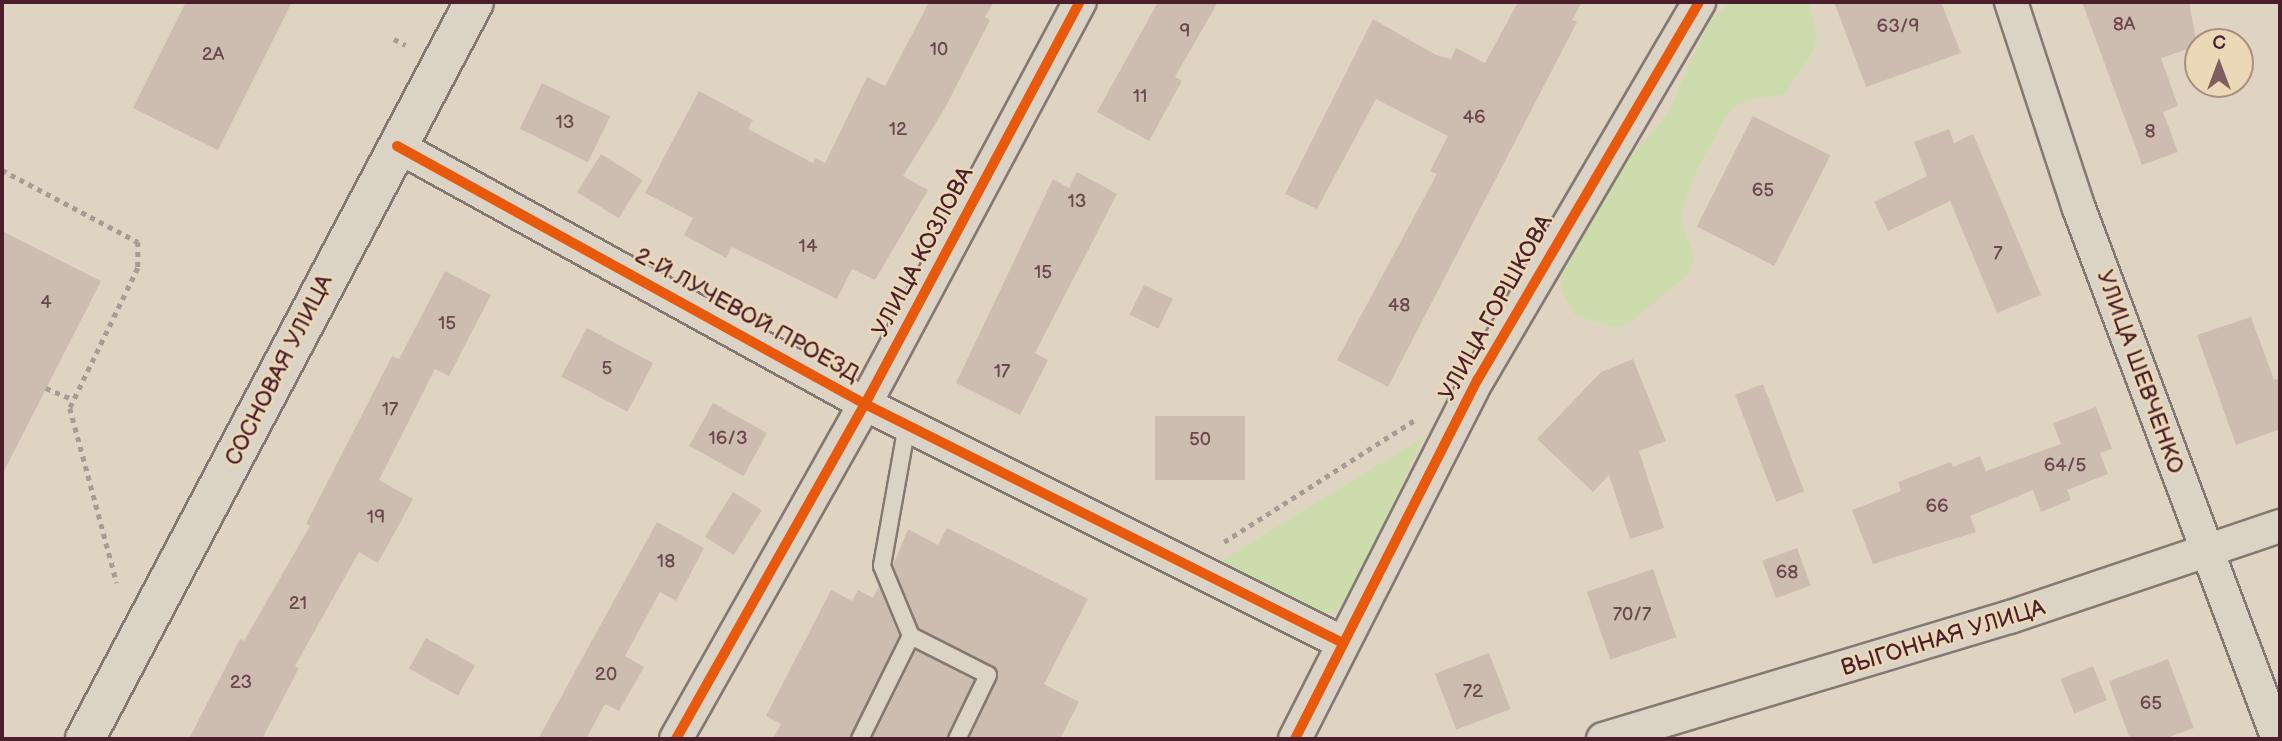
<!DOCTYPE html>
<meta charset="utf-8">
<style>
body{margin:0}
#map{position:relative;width:2282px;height:741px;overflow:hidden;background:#dfd4c2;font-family:"Balsamiq Sans",sans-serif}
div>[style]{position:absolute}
.green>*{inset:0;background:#cddcad}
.building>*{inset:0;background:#cdbdb1;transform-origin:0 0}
.path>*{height:4.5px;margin-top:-2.25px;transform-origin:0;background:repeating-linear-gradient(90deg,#a69c95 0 5px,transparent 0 10px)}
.roads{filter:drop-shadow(2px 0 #857872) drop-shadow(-2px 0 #857872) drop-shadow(0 2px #857872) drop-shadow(0 -2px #857872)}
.lane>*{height:16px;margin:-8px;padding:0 8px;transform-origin:8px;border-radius:8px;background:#dbd3c6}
.street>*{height:32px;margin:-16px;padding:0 16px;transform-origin:16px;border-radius:16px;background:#dbd3c6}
.secondary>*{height:38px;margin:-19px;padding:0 19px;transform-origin:19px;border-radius:19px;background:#dbd3c6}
.cycleway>*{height:10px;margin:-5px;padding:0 5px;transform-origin:5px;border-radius:5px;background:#e8590c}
span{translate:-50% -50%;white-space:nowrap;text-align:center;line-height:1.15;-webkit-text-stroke:5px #ebd8b6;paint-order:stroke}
.number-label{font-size:19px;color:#6c474d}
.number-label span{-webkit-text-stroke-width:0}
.street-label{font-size:23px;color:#4a1f2b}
.frame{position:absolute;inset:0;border:4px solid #4a1f2b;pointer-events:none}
.north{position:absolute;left:2184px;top:28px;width:70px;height:70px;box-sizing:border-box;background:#ebd8b6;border:2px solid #ab8e7e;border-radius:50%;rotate:0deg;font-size:19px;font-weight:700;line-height:28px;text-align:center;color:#4a1f2b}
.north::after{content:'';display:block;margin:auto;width:24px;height:32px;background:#7e5e60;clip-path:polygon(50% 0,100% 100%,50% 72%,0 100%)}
</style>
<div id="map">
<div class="green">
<i style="clip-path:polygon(1730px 2px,1809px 2px,1817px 39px,1812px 53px,1785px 94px,1748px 100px,1735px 106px,1724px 120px,1694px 175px,1680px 218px,1694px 257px,1689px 273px,1629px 324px,1614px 327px,1575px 315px,1561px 289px,1562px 273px,1576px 242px,1613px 175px,1665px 118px,1709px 23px)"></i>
<i style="clip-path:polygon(1422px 438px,1353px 594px,1340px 610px,1318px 616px,1215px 565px)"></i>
</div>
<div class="building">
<i style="clip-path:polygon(186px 2px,292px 2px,218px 150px,133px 108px)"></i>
<i style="clip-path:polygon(929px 2px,994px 2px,985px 17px,990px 20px,945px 108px,903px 176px,928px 190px,875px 280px,852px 269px,837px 299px,732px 247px,726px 258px,684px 235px,693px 218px,645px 193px,699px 91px,753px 120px,748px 129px,813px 163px,816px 158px,825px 163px,867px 77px,885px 86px)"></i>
<i style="clip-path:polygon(1158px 2px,1218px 2px,1175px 77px,1182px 81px,1149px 141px,1097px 112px)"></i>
<i style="clip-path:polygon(1518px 2px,1582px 2px,1572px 20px,1577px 22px,1388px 387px,1337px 360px,1437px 174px,1430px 171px,1448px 136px,1376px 99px,1317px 209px,1285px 194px,1373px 19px,1436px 55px,1451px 59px,1456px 48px,1485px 63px)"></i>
<i style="clip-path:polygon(1834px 2px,1941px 2px,1961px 53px,1866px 87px)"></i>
<i style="clip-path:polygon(2082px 2px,2189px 2px,2197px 46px,2161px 58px,2178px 106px,2163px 112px,2178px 152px,2142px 165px)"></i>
<i style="left:542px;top:83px;width:76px;height:51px;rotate:26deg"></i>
<i style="left:1753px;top:116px;width:87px;height:124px;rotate:27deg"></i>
<i style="clip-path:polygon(1949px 129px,1954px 143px,1973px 134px,2041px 295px,1997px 313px,1950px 201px,1888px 231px,1874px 202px,1927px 176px,1914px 142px)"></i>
<i style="left:601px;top:154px;width:49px;height:45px;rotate:32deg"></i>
<i style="clip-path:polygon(1077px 172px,1117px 194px,1035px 353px,1048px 360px,1020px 415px,956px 383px,1053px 179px,1069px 188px)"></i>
<i style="clip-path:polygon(2px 231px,101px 281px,2px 475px)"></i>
<i style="clip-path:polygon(445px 271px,491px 295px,449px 376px,435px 369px,379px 480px,413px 499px,378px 563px,359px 552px,295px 666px,299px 668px,262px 739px,189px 739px,240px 639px,244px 641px,310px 526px,306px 524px,392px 356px,399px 359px)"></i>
<i style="left:1144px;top:285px;width:32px;height:33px;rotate:26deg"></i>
<i style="clip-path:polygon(2251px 317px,2274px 380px,2280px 378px,2280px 429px,2236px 445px,2197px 335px)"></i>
<i style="left:587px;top:328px;width:75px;height:55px;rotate:28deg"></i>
<i style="clip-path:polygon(1633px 359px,1666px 441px,1639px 451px,1664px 528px,1630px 539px,1609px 475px,1593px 492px,1537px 439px,1601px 372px)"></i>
<i style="left:1763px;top:384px;width:115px;height:30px;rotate:69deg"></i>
<i style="left:713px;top:403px;width:62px;height:49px;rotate:29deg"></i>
<i style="clip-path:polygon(2096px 407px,2112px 449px,2100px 453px,2108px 474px,2067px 490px,2071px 500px,2041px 512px,2033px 490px,1970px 516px,1976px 532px,1873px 564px,1852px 510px,1901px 491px,1898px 482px,1951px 462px,1953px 467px,1980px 456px,1986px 471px,2061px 444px,2053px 423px)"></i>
<i style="left:1245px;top:416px;width:64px;height:90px;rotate:90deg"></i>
<i style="left:733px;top:492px;width:34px;height:53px;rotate:32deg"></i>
<i style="clip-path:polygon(657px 522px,704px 548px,676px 601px,660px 592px,625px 656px,644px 667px,619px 711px,605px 704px,586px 739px,538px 739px)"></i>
<i style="clip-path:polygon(947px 528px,1088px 599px,1044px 684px,1079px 702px,1060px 739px,969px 739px,997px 680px,997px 670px,919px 628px,893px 565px,908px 529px,938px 545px)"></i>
<i style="left:1797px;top:548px;width:40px;height:37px;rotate:70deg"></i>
<i style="left:1653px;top:569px;width:72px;height:70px;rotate:71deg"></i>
<i style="clip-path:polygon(879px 586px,899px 636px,850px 739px,773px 739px,781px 724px,766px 716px,831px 590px,852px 601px,858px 590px,873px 598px)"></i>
<i style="left:426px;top:638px;width:56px;height:35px;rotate:29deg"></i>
<i style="clip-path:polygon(916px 650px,974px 680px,947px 739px,872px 739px)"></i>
<i style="left:1489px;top:653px;width:60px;height:58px;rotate:69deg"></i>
<i style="clip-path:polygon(2168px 659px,2194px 728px,2164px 739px,2130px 739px,2109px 681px)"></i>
<i style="left:2093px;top:666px;width:37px;height:35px;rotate:68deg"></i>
</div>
<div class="path">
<i style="left:394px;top:39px;width:13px;rotate:27deg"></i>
<i style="left:2px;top:170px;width:154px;rotate:27.9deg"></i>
<i style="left:138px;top:242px;width:26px;rotate:90deg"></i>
<i style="left:138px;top:268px;width:156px;rotate:115.9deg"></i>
<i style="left:70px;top:408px;width:181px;rotate:75deg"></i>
<i style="left:46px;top:388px;width:30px;rotate:23deg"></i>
<i style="left:1224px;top:542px;width:227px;rotate:-32.6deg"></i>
</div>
<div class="roads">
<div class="lane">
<i style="left:907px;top:425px;width:143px;rotate:100.1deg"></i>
<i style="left:882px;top:566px;width:76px;rotate:67.5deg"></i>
<i style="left:911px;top:636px;width:86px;rotate:26.9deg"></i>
<i style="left:988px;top:675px;width:71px;rotate:115.8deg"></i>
<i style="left:860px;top:739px;width:115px;rotate:-63.7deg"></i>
</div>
<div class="street">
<i style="left:2011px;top:2px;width:215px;rotate:71.8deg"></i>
<i style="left:2078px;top:206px;width:569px;rotate:69.43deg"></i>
<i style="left:397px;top:146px;width:534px;rotate:28.87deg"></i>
<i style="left:865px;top:404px;width:534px;rotate:26.57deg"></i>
<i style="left:676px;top:739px;width:385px;rotate:-60.6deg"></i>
<i style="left:865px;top:404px;width:456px;rotate:-61.9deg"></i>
<i style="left:1295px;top:739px;width:404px;rotate:-63.1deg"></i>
<i style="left:1478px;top:379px;width:437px;rotate:-59.6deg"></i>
<i style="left:1603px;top:739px;width:425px;rotate:-16.7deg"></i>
<i style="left:2010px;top:617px;width:285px;rotate:-18.6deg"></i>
</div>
<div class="secondary">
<i style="left:85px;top:739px;width:833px;rotate:-62.17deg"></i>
</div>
</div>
<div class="cycleway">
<i style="left:397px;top:146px;width:534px;rotate:28.87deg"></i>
<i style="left:865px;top:404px;width:534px;rotate:26.57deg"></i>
<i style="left:676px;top:739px;width:385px;rotate:-60.6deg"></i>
<i style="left:865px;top:404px;width:456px;rotate:-61.9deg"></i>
<i style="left:1295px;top:739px;width:404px;rotate:-63.1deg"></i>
<i style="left:1478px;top:379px;width:437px;rotate:-59.6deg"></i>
</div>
<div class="number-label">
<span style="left:2124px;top:25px">8А</span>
<span style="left:1898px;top:27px">63/9</span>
<span style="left:1185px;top:32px">9</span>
<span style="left:939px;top:50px">10</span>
<span style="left:213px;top:55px">2А</span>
<span style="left:1140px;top:97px">11</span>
<span style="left:1474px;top:118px">46</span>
<span style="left:565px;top:123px">13</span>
<span style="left:898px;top:130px">12</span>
<span style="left:2150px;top:132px">8</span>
<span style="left:1763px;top:191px">65</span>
<span style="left:1077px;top:202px">13</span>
<span style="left:808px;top:247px">14</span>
<span style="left:1998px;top:254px">7</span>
<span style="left:1043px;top:273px">15</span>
<span style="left:46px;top:303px">4</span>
<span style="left:1399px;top:306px">48</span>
<span style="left:447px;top:324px">15</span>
<span style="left:607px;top:369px">5</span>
<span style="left:1002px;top:372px">17</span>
<span style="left:390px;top:410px">17</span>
<span style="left:728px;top:439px">16/3</span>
<span style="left:1200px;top:440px">50</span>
<span style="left:2065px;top:466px">64/5</span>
<span style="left:1937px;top:507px">66</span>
<span style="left:376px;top:518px">19</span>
<span style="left:666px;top:562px">18</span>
<span style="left:1787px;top:573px">68</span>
<span style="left:298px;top:604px">21</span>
<span style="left:1632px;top:615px">70/7</span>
<span style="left:606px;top:675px">20</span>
<span style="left:241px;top:683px">23</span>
<span style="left:1473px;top:692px">72</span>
<span style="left:2151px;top:704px">65</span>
</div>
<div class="street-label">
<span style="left:923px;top:252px;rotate:-62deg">УЛИЦА КОЗЛОВА</span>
<span style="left:1496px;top:308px;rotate:-61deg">УЛИЦА ГОРШКОВА</span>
<span style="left:747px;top:315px;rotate:29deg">2-Й ЛУЧЕВОЙ ПРОЕЗД</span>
<span style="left:279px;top:370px;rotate:-63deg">СОСНОВАЯ УЛИЦА</span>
<span style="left:2140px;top:372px;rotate:70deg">УЛИЦА ШЕВЧЕНКО</span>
<span style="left:1943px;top:638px;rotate:-17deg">ВЫГОННАЯ УЛИЦА</span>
</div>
<div class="frame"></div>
<div class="north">С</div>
</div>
